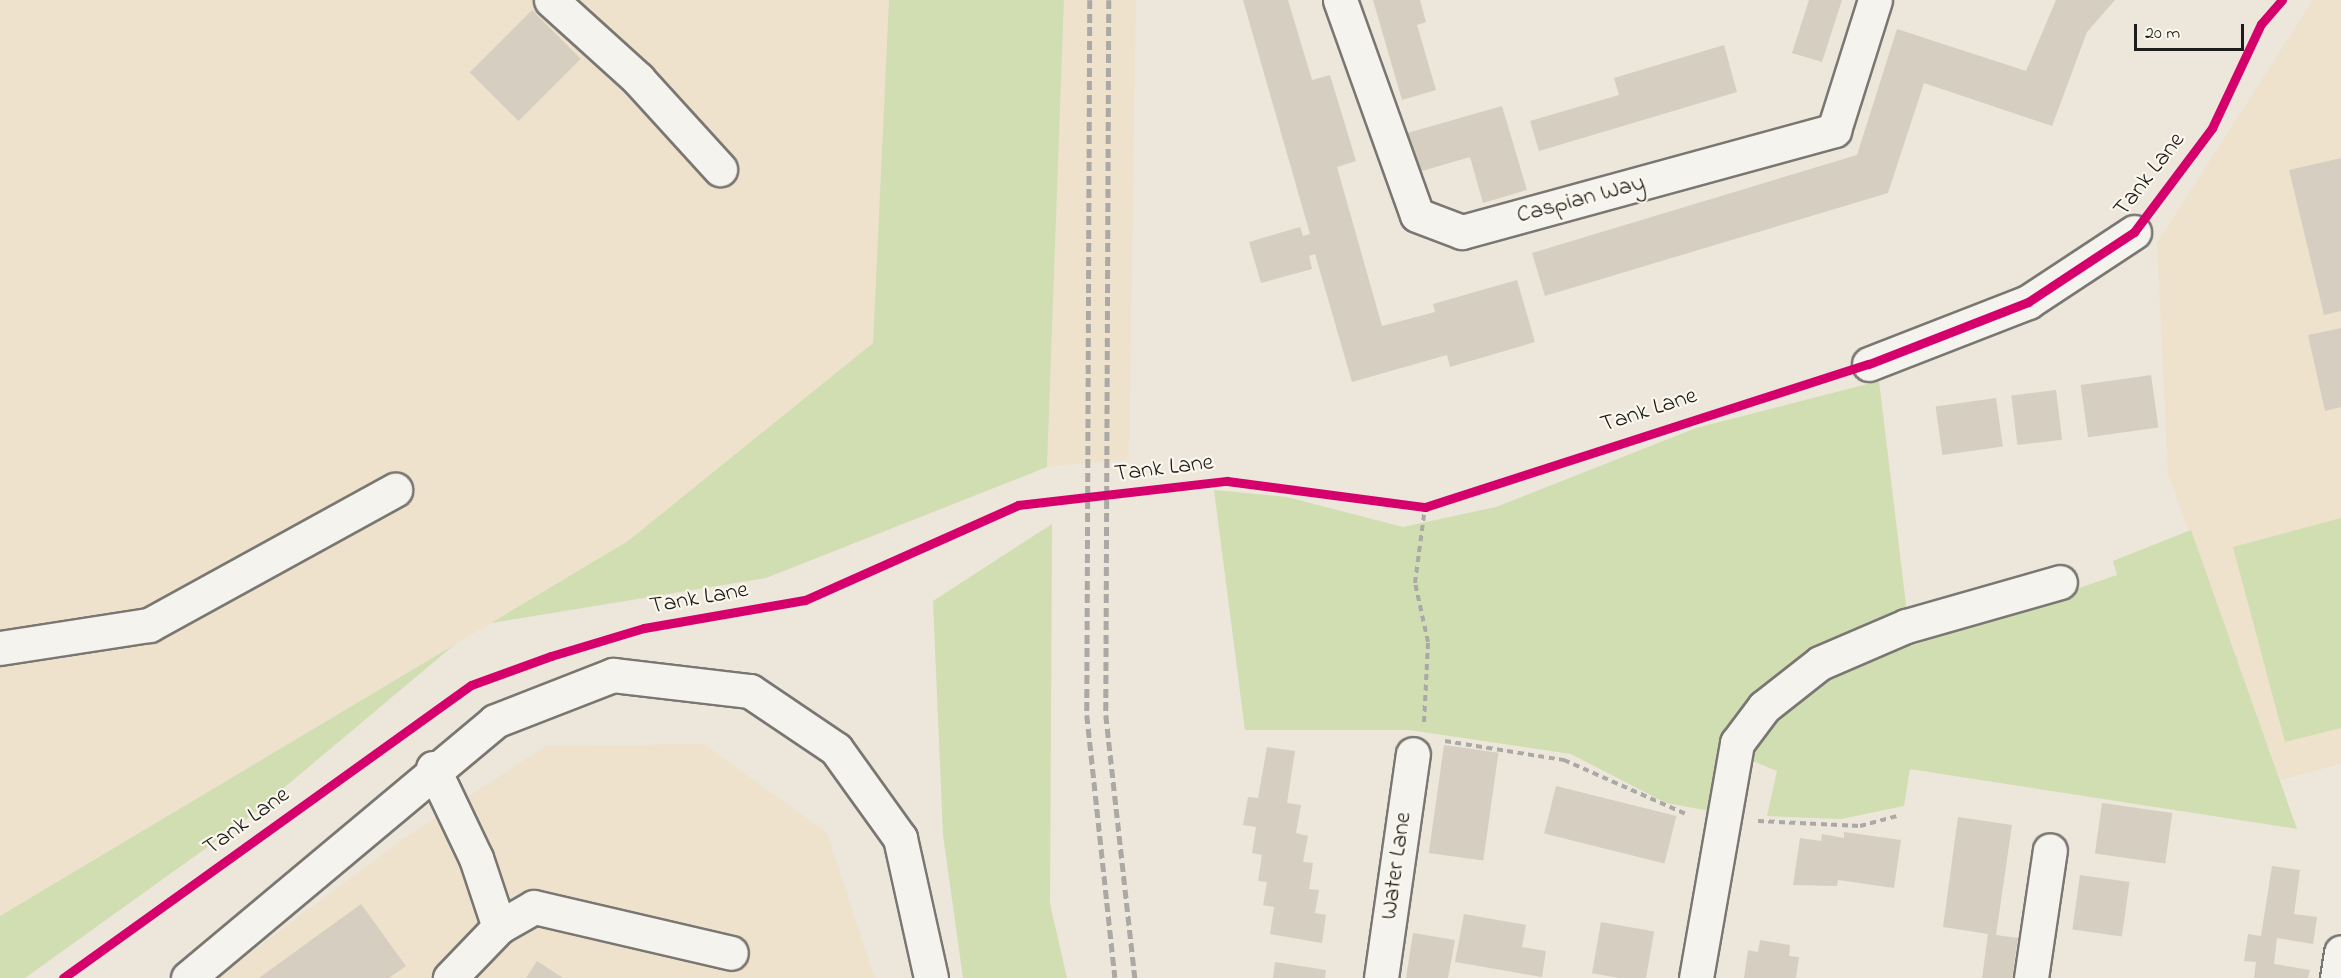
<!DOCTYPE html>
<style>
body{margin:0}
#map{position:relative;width:2341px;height:978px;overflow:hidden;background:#ece6db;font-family:"Indie Flower",sans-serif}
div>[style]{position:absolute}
.built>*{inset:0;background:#eee2cd}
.green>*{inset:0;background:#d0deb2}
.building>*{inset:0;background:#d6cec0;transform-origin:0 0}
.path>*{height:4px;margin-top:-2px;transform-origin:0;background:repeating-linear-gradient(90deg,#aba9a5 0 6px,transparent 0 10.5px)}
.roads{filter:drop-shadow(2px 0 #7a7772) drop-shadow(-2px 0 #7a7772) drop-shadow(0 2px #7a7772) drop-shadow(0 -2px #7a7772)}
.minor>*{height:33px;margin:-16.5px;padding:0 16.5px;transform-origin:16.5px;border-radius:16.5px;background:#f4f3ee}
.rail>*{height:4.5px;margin-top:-2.25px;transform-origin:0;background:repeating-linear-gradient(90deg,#aba9a5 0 9px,transparent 0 13.5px)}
.cycleway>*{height:9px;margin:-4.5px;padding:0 4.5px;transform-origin:4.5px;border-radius:4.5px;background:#d6006c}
span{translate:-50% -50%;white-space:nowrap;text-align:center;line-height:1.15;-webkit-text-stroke:4.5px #fbf7ec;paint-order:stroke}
.street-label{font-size:24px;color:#1c1c1c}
.scale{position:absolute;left:2134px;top:24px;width:110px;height:27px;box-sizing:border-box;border:3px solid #1c1c1c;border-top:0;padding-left:8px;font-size:18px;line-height:21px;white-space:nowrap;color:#1c1c1c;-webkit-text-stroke:4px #fbf7ec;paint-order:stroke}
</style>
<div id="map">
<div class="built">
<i style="clip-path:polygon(0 0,889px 0,873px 343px,628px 541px,0 916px)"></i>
<i style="clip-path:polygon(1064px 0,1136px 0,1129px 459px,1047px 467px)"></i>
<i style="clip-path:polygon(2313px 0,2341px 0,2341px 764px,2280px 780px,2168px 474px,2157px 243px)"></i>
<i style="clip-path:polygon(704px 744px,827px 833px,875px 978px,217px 978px,403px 839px,546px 746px)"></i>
</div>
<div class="green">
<i style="clip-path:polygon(889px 0,1064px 0,1047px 467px,766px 578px,491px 623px,628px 541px,873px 343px)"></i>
<i style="clip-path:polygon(1879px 381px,1911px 646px,2117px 575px,2113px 561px,2191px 530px,2297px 829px,1910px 769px,1904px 806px,1841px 819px,1767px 816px,1777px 771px,1748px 759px,1710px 811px,1666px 803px,1571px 754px,1410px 730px,1245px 730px,1214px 490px,1287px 497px,1403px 527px,1496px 507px,1696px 428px)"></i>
<i style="clip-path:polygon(2341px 518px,2341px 728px,2285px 742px,2233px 547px)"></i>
<i style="clip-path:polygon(1052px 524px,1050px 904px,1067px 978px,963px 978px,943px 835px,933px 601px)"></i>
<i style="clip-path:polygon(454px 645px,248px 818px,25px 978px,0 978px,0 916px)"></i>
</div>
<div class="building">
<i style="clip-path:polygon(1243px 0,1288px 0,1312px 80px,1330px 75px,1356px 161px,1337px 167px,1382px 326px,1435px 312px,1433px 304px,1517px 280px,1535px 342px,1450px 367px,1447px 355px,1352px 382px,1315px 254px,1309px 256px,1312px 269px,1261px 283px,1249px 242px,1300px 227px,1303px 236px,1310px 234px)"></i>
<i style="clip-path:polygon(1373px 0,1420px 0,1426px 22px,1417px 25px,1436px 90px,1402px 100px)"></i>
<i style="clip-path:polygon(1809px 0,1842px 0,1822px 62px,1792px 53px)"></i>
<i style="clip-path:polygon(2056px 0,2115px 0,2087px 32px,2052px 126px,1924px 83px,1888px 193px,1545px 296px,1532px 253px,1857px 155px,1897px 29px,2026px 71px)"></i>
<i style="left:532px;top:10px;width:69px;height:88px;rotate:45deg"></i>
<i style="clip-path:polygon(1724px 45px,1737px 92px,1539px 151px,1530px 121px,1619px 95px,1614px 78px)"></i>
<i style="clip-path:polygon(1502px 106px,1527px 190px,1483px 203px,1470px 157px,1415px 173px,1404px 134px)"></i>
<i style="clip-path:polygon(2341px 158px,2341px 311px,2324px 315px,2289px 170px)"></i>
<i style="clip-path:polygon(2341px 328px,2341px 407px,2325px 411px,2308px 335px)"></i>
<i style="left:2151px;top:375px;width:53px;height:71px;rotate:82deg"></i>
<i style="left:2056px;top:390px;width:50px;height:45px;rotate:83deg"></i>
<i style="left:1996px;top:398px;width:49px;height:61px;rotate:82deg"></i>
<i style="left:1444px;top:745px;width:55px;height:109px;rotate:8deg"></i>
<i style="clip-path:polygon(1267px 747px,1295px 751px,1287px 803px,1301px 805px,1296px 833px,1308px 836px,1303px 862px,1313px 863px,1309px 889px,1319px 890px,1315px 913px,1326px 915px,1322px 943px,1270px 934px,1274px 907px,1263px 905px,1267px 882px,1258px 881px,1262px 855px,1252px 853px,1256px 827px,1243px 825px,1248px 797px,1258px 798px)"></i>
<i style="left:1556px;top:786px;width:124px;height:49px;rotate:14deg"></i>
<i style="left:2102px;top:803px;width:71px;height:51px;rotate:8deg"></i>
<i style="clip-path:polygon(1958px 817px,2012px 825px,1996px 935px,2018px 938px,2012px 978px,1982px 978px,1988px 934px,1943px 927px)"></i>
<i style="clip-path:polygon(1844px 832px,1901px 840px,1894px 888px,1838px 880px,1837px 886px,1793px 885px,1800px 838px,1821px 841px,1822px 834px,1844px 838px)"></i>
<i style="clip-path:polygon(2272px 866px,2300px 870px,2294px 914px,2317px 917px,2313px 944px,2277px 938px,2274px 964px,2310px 970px,2308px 978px,2254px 978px,2256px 962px,2244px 961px,2248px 934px,2261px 936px)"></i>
<i style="left:2080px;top:875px;width:50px;height:55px;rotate:8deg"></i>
<i style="clip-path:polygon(361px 904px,406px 966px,389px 978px,259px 978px)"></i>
<i style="clip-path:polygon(1464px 914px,1526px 925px,1522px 947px,1546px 951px,1542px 977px,1455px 962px)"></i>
<i style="left:1601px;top:922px;width:54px;height:52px;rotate:10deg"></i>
<i style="clip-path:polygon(1413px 933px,1455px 940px,1448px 978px,1406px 978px)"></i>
<i style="clip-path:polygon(1760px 940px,1790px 945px,1789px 956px,1799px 957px,1796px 978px,1744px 978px,1748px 950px,1758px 952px)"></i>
<i style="clip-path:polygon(537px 961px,563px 978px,526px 978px)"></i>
<i style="clip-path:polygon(1275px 962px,1326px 970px,1325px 978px,1273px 978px)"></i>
</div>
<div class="path">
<i style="left:1424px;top:722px;width:80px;rotate:-87.1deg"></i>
<i style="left:1428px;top:642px;width:60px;rotate:-102.4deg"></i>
<i style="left:1415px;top:583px;width:77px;rotate:-82.5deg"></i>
<i style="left:1445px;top:741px;width:121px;rotate:9.1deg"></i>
<i style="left:1564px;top:760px;width:136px;rotate:23.9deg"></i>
<i style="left:1758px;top:821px;width:102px;rotate:2.8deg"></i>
<i style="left:1860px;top:826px;width:38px;rotate:-15deg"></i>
</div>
<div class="roads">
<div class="minor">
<i style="left:551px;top:0;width:118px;rotate:42.2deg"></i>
<i style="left:638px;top:79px;width:122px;rotate:47.7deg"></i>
<i style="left:1340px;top:0;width:228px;rotate:70.3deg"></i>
<i style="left:1417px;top:215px;width:48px;rotate:20.7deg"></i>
<i style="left:1462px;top:232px;width:386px;rotate:-15.3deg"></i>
<i style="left:1834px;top:130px;width:136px;rotate:-72.5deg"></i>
<i style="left:1869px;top:364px;width:171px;rotate:-21.3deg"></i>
<i style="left:2028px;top:302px;width:127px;rotate:-33.4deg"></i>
<i style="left:0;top:648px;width:151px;rotate:-8.8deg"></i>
<i style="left:149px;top:625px;width:281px;rotate:-28.8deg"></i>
<i style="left:433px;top:768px;width:100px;rotate:64.5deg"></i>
<i style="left:476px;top:858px;width:73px;rotate:71.6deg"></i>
<i style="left:499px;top:927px;width:71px;rotate:133.9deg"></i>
<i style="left:499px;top:927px;width:40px;rotate:-29.7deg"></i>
<i style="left:534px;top:907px;width:202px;rotate:13.1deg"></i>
<i style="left:188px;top:978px;width:400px;rotate:-39.9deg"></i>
<i style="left:495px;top:721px;width:127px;rotate:-21.3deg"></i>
<i style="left:613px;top:675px;width:138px;rotate:6.7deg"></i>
<i style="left:750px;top:691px;width:104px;rotate:34deg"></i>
<i style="left:836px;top:749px;width:110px;rotate:54.3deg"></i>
<i style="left:900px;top:838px;width:143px;rotate:77.5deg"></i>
<i style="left:1381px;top:978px;width:226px;rotate:-81.9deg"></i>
<i style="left:1696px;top:978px;width:239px;rotate:-80.1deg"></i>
<i style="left:1737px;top:743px;width:45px;rotate:-53.1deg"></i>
<i style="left:1764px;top:707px;width:71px;rotate:-38.2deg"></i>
<i style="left:1820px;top:663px;width:94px;rotate:-23.3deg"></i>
<i style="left:1906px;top:626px;width:160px;rotate:-15.9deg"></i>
<i style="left:2031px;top:978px;width:129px;rotate:-81.6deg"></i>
<i style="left:2337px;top:978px;width:26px;rotate:-81deg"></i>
</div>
</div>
<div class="rail">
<i style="left:1090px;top:0;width:715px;rotate:90.24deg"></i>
<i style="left:1087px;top:715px;width:264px;rotate:83.9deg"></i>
<i style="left:1109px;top:0;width:715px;rotate:90.24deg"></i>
<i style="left:1106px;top:715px;width:265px;rotate:83.7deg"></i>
</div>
<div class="cycleway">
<i style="left:63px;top:978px;width:502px;rotate:-35.68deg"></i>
<i style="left:471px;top:685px;width:85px;rotate:-19.9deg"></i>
<i style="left:551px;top:656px;width:97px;rotate:-16.8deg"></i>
<i style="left:644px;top:628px;width:163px;rotate:-9.9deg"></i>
<i style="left:805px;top:600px;width:233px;rotate:-24deg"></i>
<i style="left:1018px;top:505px;width:210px;rotate:-6.6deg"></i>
<i style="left:1227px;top:481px;width:200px;rotate:7.5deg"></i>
<i style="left:1425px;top:507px;width:466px;rotate:-17.9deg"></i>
<i style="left:1869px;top:364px;width:171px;rotate:-21.3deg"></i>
<i style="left:2028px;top:302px;width:127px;rotate:-33.4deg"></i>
<i style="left:2134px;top:232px;width:130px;rotate:-53.1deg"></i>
<i style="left:2212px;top:128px;width:115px;rotate:-64.8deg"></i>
<i style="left:2261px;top:24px;width:32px;rotate:-49deg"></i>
</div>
<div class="street-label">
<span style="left:2150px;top:175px;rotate:-52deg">Tank Lane</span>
<span style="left:1581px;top:200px;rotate:-15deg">Caspian Way</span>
<span style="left:1649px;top:411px;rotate:-18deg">Tank Lane</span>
<span style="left:1164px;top:469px;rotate:-7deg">Tank Lane</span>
<span style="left:699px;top:599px;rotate:-10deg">Tank Lane</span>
<span style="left:247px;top:822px;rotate:-36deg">Tank Lane</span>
<span style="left:1397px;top:866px;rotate:-82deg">Water Lane</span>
</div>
<div class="scale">20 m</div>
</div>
